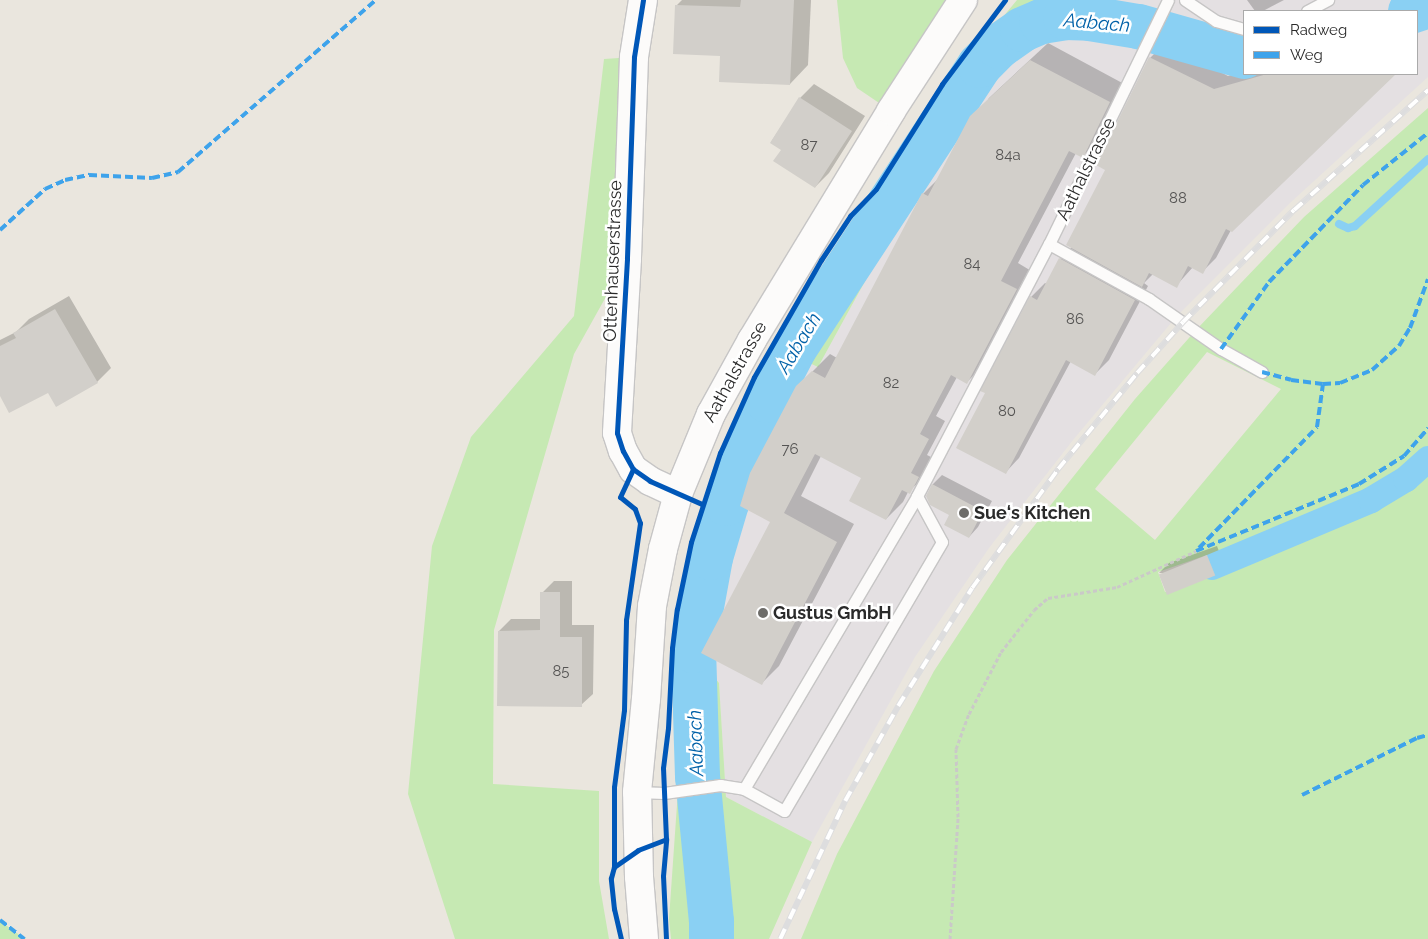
<!DOCTYPE html>
<meta charset="utf-8">
<style>
body{margin:0}
#map{position:relative;width:1428px;height:939px;overflow:hidden;background:#eae6de;font-family:Raleway,sans-serif}
div>[style]{position:absolute}
.industrial>*{inset:0;background:#e4e0e2}
.green>*{inset:0;background:#c6e9b3}
.shadow>*{inset:0;background:#0003}
.stream>*{height:8px;margin:-4px;padding:0 4px;transform-origin:4px;border-radius:4px;background:#8ad0f3}
.canal>*{height:26px;margin:-13px;padding:0 13px;transform-origin:13px;border-radius:13px;background:#8ad0f3}
.river>*{height:45px;margin:-22.5px;padding:0 22.5px;transform-origin:22.5px;border-radius:22.5px;background:#8ad0f3}
.building>*{inset:0;background:#d2cfca;transform-origin:0 0}
.path>*{height:3px;margin-top:-1.5px;transform-origin:0;background:repeating-linear-gradient(90deg,#cac9c8 0 4px,transparent 0 6.5px)}
.roads{filter:drop-shadow(1px 0 #c6c5c5) drop-shadow(-1px 0 #c6c5c5) drop-shadow(0 1px #c6c5c5) drop-shadow(0 -1px #c6c5c5)}
.lane>*{height:11px;margin:-5.5px;padding:0 5.5px;transform-origin:5.5px;border-radius:5.5px;background:#fcfbfa}
.secondary>*{height:28px;margin:-14px;padding:0 14px;transform-origin:14px;border-radius:14px;background:#fcfbfa}
.rail>*{height:5.5px;margin-top:-2.75px;transform-origin:0;background:repeating-linear-gradient(90deg,#fff 0 11px,#ddddde 0 22px);box-sizing:border-box;border-block:1px solid #ddddde}
.quiet>*{height:4px;margin-top:-2px;transform-origin:0;background:repeating-linear-gradient(90deg,#3ea3eb 0 8px,transparent 0 12px)}
.cycleway>*{height:5px;margin:-2.5px;padding:0 2.5px;transform-origin:2.5px;border-radius:2.5px;background:#0057b8}
.dots>*{width:14px;height:14px;translate:-50% -50%;box-sizing:border-box;border:2px solid #fff;border-radius:50%}
span{translate:-50% -50%;white-space:nowrap;text-align:center;line-height:1.15;-webkit-text-stroke:5px #fff;paint-order:stroke}
.number-label{font-size:15px;color:#555453}
.number-label span{-webkit-text-stroke-width:0}
.street-label{font-size:18px;color:#2a2a2a}
.poi-label{font-size:18px;color:#2a2a2a;font-weight:700}
.left{translate:0 -50%;text-align:left}
.water-label{font-size:19px;color:#0061a8;font-style:italic}
.legend{position:absolute;left:1243px;top:10px;width:175px;height:65px;box-sizing:border-box;background:#fff;border:1px solid #aaa;margin:0;padding:6px 9px;list-style:none;font-size:15px;color:#2a2a2a}
.legend li{display:flex;align-items:center;gap:10px;height:25px}
.legend b{width:25px;border:1px solid #aaa}
</style>
<div id="map">
<div class="industrial">
<i style="clip-path:polygon(evenodd,1047px 0,1428px 0,1428px 77px,1291px 202px,1176px 317px,1073px 440px,989px 548px,915px 657px,812px 842px,726px 797px,719px 683px,693px 651px,736px 489px,804px 360px,818px 367px,960px 108px,1047px 0,1244px 11px,1417px 11px,1417px 74px,1244px 74px,1244px 11px)"></i>
</div>
<div class="green">
<i style="clip-path:polygon(837px 0,963px 0,891px 111px,857px 88px,843px 58px)"></i>
<i style="clip-path:polygon(1017px 0,1047px 0,960px 108px,818px 367px,803px 360px,736px 489px,693px 651px,719px 683px,726px 797px,812px 842px,769px 939px,671px 939px,669px 919px,679px 776px,676px 707px,678px 641px,683px 609px,707px 505px,742px 421px,784px 336px,973px 53px)"></i>
<i style="clip-path:polygon(634px 57px,627px 259px,574px 354px,494px 630px,493px 784px,599px 791px,599px 881px,609px 939px,455px 939px,408px 794px,432px 546px,471px 437px,574px 316px,604px 59px)"></i>
<i style="clip-path:polygon(evenodd,1428px 108px,1428px 939px,801px 939px,837px 854px,934px 671px,1007px 560px,1135px 399px,1196px 330px,1304px 217px,1428px 108px,1207px 352px,1281px 389px,1155px 540px,1095px 489px,1207px 352px,1428px 108px,1207px 555px,1214px 576px,1165px 592px,1158px 572px,1207px 555px)"></i>
<i style="clip-path:polygon(0 920px,12px 930px,26px 939px,0 939px)"></i>
</div>
<div class="shadow">
<i style="clip-path:polygon(682px 0,811px 0,808px 65px,790px 84px,721px 55px,677px 5px)"></i>
<i style="clip-path:polygon(1247px 0,1284px 0,1263px 11px,1255px 11px)"></i>
<i style="clip-path:polygon(1048px 43px,1126px 85px,1100px 139px,1082px 157px,1076px 153px,1018px 263px,1033px 272px,984px 365px,967px 382px,957px 377px,936px 416px,945px 421px,927px 455px,935px 459px,927px 475px,908px 492px,903px 502px,886px 519px,863px 478px,821px 456px,801px 496px,854px 524px,779px 666px,762px 683px,772px 521px,797px 387px,830px 354px,837px 358px,923px 194px,940px 177px,989px 98px)"></i>
<i style="clip-path:polygon(1165px 43px,1228px 76px,1244px 71px,1244px 74px,1395px 74px,1231px 230px,1216px 258px,1202px 272px,1193px 267px,1176px 286px,1153px 274px,1144px 283px,1148px 286px,1109px 360px,1095px 374px,1071px 361px,1019px 458px,1006px 472px,1031px 297px,1045px 283px,1047px 284px,1060px 259px,1072px 247px,1107px 169px,1098px 164px,1150px 58px)"></i>
<i style="clip-path:polygon(814px 84px,865px 116px,829px 173px,815px 187px,782px 149px,771px 142px,800px 98px)"></i>
<i style="clip-path:polygon(69px 296px,111px 368px,97px 382px,49px 392px,0 393px,0 340px,16px 332px,29px 319px)"></i>
<i style="clip-path:polygon(942px 475px,992px 501px,978px 527px,969px 537px,951px 514px,927px 496px,933px 484px)"></i>
<i style="clip-path:polygon(1217px 546px,1224px 565px,1214px 574px,1159px 573px,1169px 563px)"></i>
<i style="clip-path:polygon(554px 581px,572px 581px,572px 625px,594px 625px,593px 694px,581px 705px,499px 631px,511px 619px,542px 619px,542px 593px)"></i>
</div>
<div class="stream">
<i style="left:1213px;top:62px;width:12px;rotate:-76deg"></i>
<i style="left:1339px;top:224px;width:10px;rotate:24deg"></i>
<i style="left:1348px;top:228px;width:7px;rotate:-16deg"></i>
<i style="left:1355px;top:226px;width:99px;rotate:-42.5deg"></i>
</div>
<div class="canal">
<i style="left:1212px;top:567px;width:173px;rotate:-22.8deg"></i>
<i style="left:1371px;top:500px;width:41px;rotate:-31deg"></i>
<i style="left:1406px;top:479px;width:30px;rotate:-42deg"></i>
</div>
<div class="river">
<i style="left:1410px;top:11px;width:19px;rotate:-18deg"></i>
<i style="left:711px;top:939px;width:18px;rotate:-90deg"></i>
<i style="left:711px;top:921px;width:146px;rotate:-95.5deg"></i>
<i style="left:697px;top:776px;width:126px;rotate:-91.8deg"></i>
<i style="left:693px;top:650px;width:95px;rotate:-79.6deg"></i>
<i style="left:710px;top:557px;width:56px;rotate:-73.5deg"></i>
<i style="left:726px;top:503px;width:111px;rotate:-68.3deg"></i>
<i style="left:767px;top:400px;width:59px;rotate:-62.6deg"></i>
<i style="left:794px;top:348px;width:338px;rotate:-56.8deg"></i>
<i style="left:979px;top:65px;width:27px;rotate:-45deg"></i>
<i style="left:998px;top:46px;width:29px;rotate:-35deg"></i>
<i style="left:1022px;top:29px;width:21px;rotate:-23deg"></i>
<i style="left:1041px;top:21px;width:24px;rotate:-9deg"></i>
<i style="left:1065px;top:17px;width:24px;rotate:2deg"></i>
<i style="left:1089px;top:18px;width:50px;rotate:9.3deg"></i>
<i style="left:1138px;top:26px;width:110px;rotate:15.8deg"></i>
</div>
<div class="building">
<i style="clip-path:polygon(741px 0,794px 0,790px 85px,719px 82px,720px 56px,673px 54px,675px 5px,740px 7px)"></i>
<i style="clip-path:polygon(1149px 57px,1214px 89px,1267px 74px,1396px 74px,1232px 232px,1226px 229px,1203px 274px,1188px 266px,1177px 288px,1149px 273px,1142px 287px,1066px 245px,1105px 170px,1096px 165px)"></i>
<i style="clip-path:polygon(1030px 60px,1110px 102px,1083px 158px,1069px 151px,1001px 281px,1017px 289px,967px 384px,951px 375px,920px 434px,929px 439px,911px 473px,919px 477px,910px 494px,902px 490px,886px 520px,849px 501px,861px 478px,815px 454px,784px 513px,837px 542px,762px 685px,701px 653px,770px 522px,740px 506px,750px 473px,796px 386px,812px 371px,825px 378px,922px 193px,928px 196px,970px 116px)"></i>
<i style="clip-path:polygon(799px 97px,852px 131px,815px 188px,773px 161px,781px 150px,770px 143px)"></i>
<i style="clip-path:polygon(1059px 258px,1135px 300px,1095px 376px,1066px 360px,1006px 474px,956px 448px,985px 393px,980px 391px,1030px 296px,1037px 300px)"></i>
<i style="clip-path:polygon(55px 309px,98px 383px,56px 407px,48px 393px,9px 413px,0 396px,0 346px,16px 338px,13px 333px)"></i>
<i style="clip-path:polygon(932px 484px,983px 511px,969px 538px,944px 525px,949px 515px,930px 505px,926px 496px)"></i>
<i style="left:1207px;top:555px;width:22px;height:52px;rotate:68deg"></i>
<i style="clip-path:polygon(540px 592px,560px 592px,560px 637px,582px 637px,582px 707px,497px 706px,498px 631px,540px 630px)"></i>
</div>
<div class="path">
<i style="left:950px;top:939px;width:122px;rotate:-86.2deg"></i>
<i style="left:958px;top:817px;width:68px;rotate:-91.7deg"></i>
<i style="left:956px;top:749px;width:37px;rotate:-70deg"></i>
<i style="left:969px;top:714px;width:70px;rotate:-62.7deg"></i>
<i style="left:1001px;top:652px;width:53px;rotate:-51.8deg"></i>
<i style="left:1034px;top:610px;width:18px;rotate:-41deg"></i>
<i style="left:1048px;top:598px;width:70px;rotate:-9.1deg"></i>
<i style="left:1117px;top:587px;width:87px;rotate:-24.5deg"></i>
</div>
<div class="roads">
<div class="lane">
<i style="left:1185px;top:0;width:37px;rotate:34deg"></i>
<i style="left:1216px;top:21px;width:29px;rotate:16deg"></i>
<i style="left:1307px;top:11px;width:24px;rotate:-28deg"></i>
<i style="left:1049px;top:244px;width:114px;rotate:28.8deg"></i>
<i style="left:1149px;top:299px;width:88px;rotate:34.8deg"></i>
<i style="left:1221px;top:349px;width:47px;rotate:29.3deg"></i>
<i style="left:917px;top:496px;width:52px;rotate:61.5deg"></i>
<i style="left:942px;top:542px;width:312px;rotate:120.4deg"></i>
<i style="left:784px;top:811px;width:46px;rotate:-151.2deg"></i>
<i style="left:744px;top:789px;width:340px;rotate:-59.4deg"></i>
<i style="left:917px;top:496px;width:284px;rotate:-62.4deg"></i>
<i style="left:1049px;top:244px;width:271px;rotate:-64deg"></i>
<i style="left:637px;top:792px;width:27px;rotate:2deg"></i>
<i style="left:664px;top:793px;width:57px;rotate:-8.1deg"></i>
<i style="left:720px;top:785px;width:24px;rotate:9deg"></i>
</div>
<div class="secondary">
<i style="left:643px;top:0;width:58px;rotate:99deg"></i>
<i style="left:634px;top:57px;width:202px;rotate:92deg"></i>
<i style="left:627px;top:259px;width:174px;rotate:93.3deg"></i>
<i style="left:617px;top:433px;width:19px;rotate:72deg"></i>
<i style="left:623px;top:451px;width:21px;rotate:61deg"></i>
<i style="left:633px;top:469px;width:21px;rotate:35deg"></i>
<i style="left:650px;top:481px;width:31px;rotate:25deg"></i>
<i style="left:644px;top:939px;width:62px;rotate:-94.6deg"></i>
<i style="left:639px;top:877px;width:85px;rotate:-91.3deg"></i>
<i style="left:637px;top:792px;width:93px;rotate:-84.5deg"></i>
<i style="left:646px;top:699px;width:93px;rotate:-86.3deg"></i>
<i style="left:652px;top:606px;width:58px;rotate:-79.1deg"></i>
<i style="left:663px;top:549px;width:57px;rotate:-74.7deg"></i>
<i style="left:678px;top:494px;width:87px;rotate:-67.6deg"></i>
<i style="left:711px;top:414px;width:85px;rotate:-61deg"></i>
<i style="left:752px;top:340px;width:268px;rotate:-58.7deg"></i>
<i style="left:891px;top:111px;width:132px;rotate:-57deg"></i>
</div>
</div>
<div class="rail">
<i style="left:780px;top:939px;width:153px;rotate:-64.8deg"></i>
<i style="left:845px;top:801px;width:109px;rotate:-60.8deg"></i>
<i style="left:898px;top:706px;width:139px;rotate:-57.9deg"></i>
<i style="left:972px;top:588px;width:147px;rotate:-54.1deg"></i>
<i style="left:1058px;top:469px;width:124px;rotate:-50.5deg"></i>
<i style="left:1137px;top:373px;width:69px;rotate:-48deg"></i>
<i style="left:1183px;top:322px;width:158px;rotate:-45.3deg"></i>
<i style="left:1294px;top:210px;width:180px;rotate:-41.8deg"></i>
</div>
<div class="quiet">
<i style="left:0;top:230px;width:61px;rotate:-42.3deg"></i>
<i style="left:45px;top:189px;width:22px;rotate:-24deg"></i>
<i style="left:65px;top:180px;width:25px;rotate:-12deg"></i>
<i style="left:89px;top:175px;width:63px;rotate:2.7deg"></i>
<i style="left:152px;top:178px;width:27px;rotate:-13deg"></i>
<i style="left:178px;top:172px;width:262px;rotate:-41deg"></i>
<i style="left:1221px;top:349px;width:82px;rotate:-54.4deg"></i>
<i style="left:1269px;top:282px;width:135px;rotate:-45.9deg"></i>
<i style="left:1363px;top:185px;width:83px;rotate:-38.7deg"></i>
<i style="left:1262px;top:372px;width:30px;rotate:15deg"></i>
<i style="left:1291px;top:380px;width:32px;rotate:7deg"></i>
<i style="left:1323px;top:384px;width:17px;rotate:-3deg"></i>
<i style="left:1340px;top:383px;width:35px;rotate:-22deg"></i>
<i style="left:1372px;top:370px;width:36px;rotate:-42deg"></i>
<i style="left:1399px;top:346px;width:21px;rotate:-59deg"></i>
<i style="left:1410px;top:328px;width:52px;rotate:-69.8deg"></i>
<i style="left:1199px;top:548px;width:169px;rotate:-45.7deg"></i>
<i style="left:1317px;top:427px;width:43px;rotate:-82.1deg"></i>
<i style="left:1196px;top:551px;width:176px;rotate:-22.3deg"></i>
<i style="left:1359px;top:484px;width:53px;rotate:-31.9deg"></i>
<i style="left:1404px;top:456px;width:37px;rotate:-49deg"></i>
<i style="left:1302px;top:795px;width:128px;rotate:-26.4deg"></i>
<i style="left:1417px;top:738px;width:11px;rotate:-15deg"></i>
<i style="left:0;top:920px;width:31px;rotate:38deg"></i>
</div>
<div class="cycleway">
<i style="left:643px;top:0;width:58px;rotate:99deg"></i>
<i style="left:634px;top:57px;width:202px;rotate:92deg"></i>
<i style="left:627px;top:259px;width:174px;rotate:93.3deg"></i>
<i style="left:617px;top:433px;width:19px;rotate:72deg"></i>
<i style="left:623px;top:451px;width:21px;rotate:61deg"></i>
<i style="left:633px;top:469px;width:21px;rotate:35deg"></i>
<i style="left:650px;top:481px;width:57px;rotate:23.9deg"></i>
<i style="left:614px;top:867px;width:80px;rotate:-90deg"></i>
<i style="left:614px;top:787px;width:78px;rotate:-82.6deg"></i>
<i style="left:624px;top:710px;width:90px;rotate:-88.7deg"></i>
<i style="left:626px;top:620px;width:98px;rotate:-81.8deg"></i>
<i style="left:640px;top:523px;width:15px;rotate:-110deg"></i>
<i style="left:635px;top:509px;width:19px;rotate:-141deg"></i>
<i style="left:620px;top:497px;width:31px;rotate:-65deg"></i>
<i style="left:621px;top:939px;width:31px;rotate:-103deg"></i>
<i style="left:614px;top:909px;width:31px;rotate:-96deg"></i>
<i style="left:611px;top:878px;width:11px;rotate:-75deg"></i>
<i style="left:614px;top:867px;width:29px;rotate:-35deg"></i>
<i style="left:638px;top:850px;width:30px;rotate:-21deg"></i>
<i style="left:666px;top:839px;width:71px;rotate:-92.4deg"></i>
<i style="left:663px;top:768px;width:40px;rotate:-82.9deg"></i>
<i style="left:668px;top:728px;width:80px;rotate:-87.1deg"></i>
<i style="left:672px;top:648px;width:39px;rotate:-83deg"></i>
<i style="left:677px;top:609px;width:68px;rotate:-78.2deg"></i>
<i style="left:691px;top:542px;width:94px;rotate:-72deg"></i>
<i style="left:720px;top:453px;width:83px;rotate:-65.9deg"></i>
<i style="left:754px;top:377px;width:135px;rotate:-60.2deg"></i>
<i style="left:821px;top:260px;width:53px;rotate:-56.6deg"></i>
<i style="left:850px;top:216px;width:37px;rotate:-46deg"></i>
<i style="left:876px;top:189px;width:124px;rotate:-57.8deg"></i>
<i style="left:942px;top:84px;width:105px;rotate:-53.1deg"></i>
<i style="left:666px;top:939px;width:63px;rotate:-92.7deg"></i>
<i style="left:663px;top:876px;width:37px;rotate:-85deg"></i>
</div>
<div class="dots">
<i style="left:964px;top:513px;background:#6d6c69"></i>
<i style="left:763px;top:613px;background:#6d6c69"></i>
</div>
<div class="number-label">
<span style="left:809px;top:146px">87</span>
<span style="left:1008px;top:156px">84a</span>
<span style="left:1178px;top:199px">88</span>
<span style="left:972px;top:265px">84</span>
<span style="left:1075px;top:320px">86</span>
<span style="left:891px;top:384px">82</span>
<span style="left:1007px;top:412px">80</span>
<span style="left:790px;top:450px">76</span>
<span style="left:561px;top:672px">85</span>
</div>
<div class="street-label">
<span style="left:1086px;top:169px;rotate:-64deg">Aathalstrasse</span>
<span style="left:613px;top:261px;rotate:-88deg">Ottenhauserstrasse</span>
<span style="left:735px;top:372px;rotate:-61deg">Aathalstrasse</span>
</div>
<div class="poi-label">
<span class="left" style="left:974px;top:513px">Sue‘s Kitchen</span>
<span class="left" style="left:773px;top:613px">Gustus GmbH</span>
</div>
<div class="water-label">
<span style="left:1097px;top:23px;rotate:5deg">Aabach</span>
<span style="left:799px;top:343px;rotate:-59deg">Aabach</span>
<span style="left:696px;top:743px;rotate:-92deg">Aabach</span>
</div>
<ul class="legend">
<li><b style="height:6px;background:#0057b8"></b>Radweg</li>
<li><b style="height:6px;background:#3ea3eb"></b>Weg</li>
</ul>
</div>
